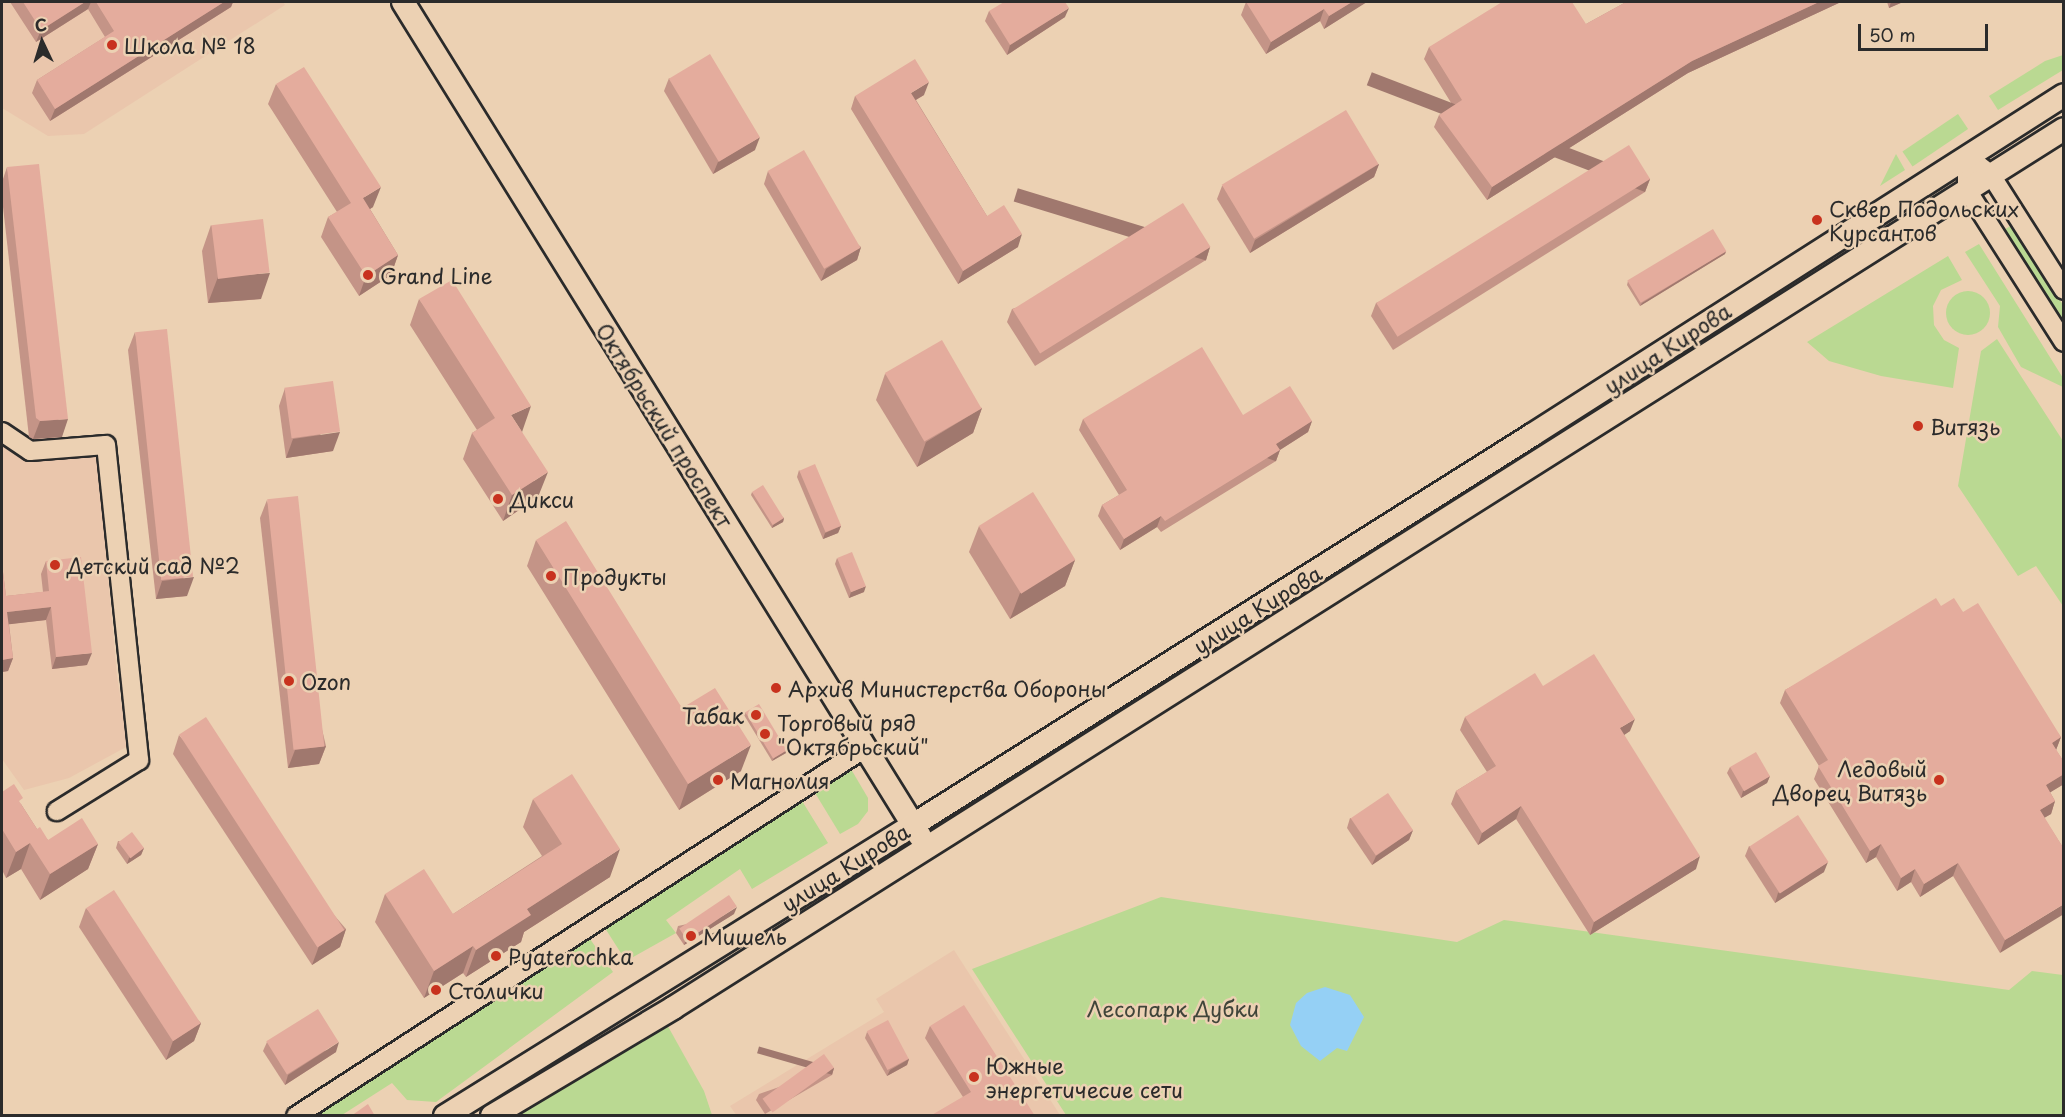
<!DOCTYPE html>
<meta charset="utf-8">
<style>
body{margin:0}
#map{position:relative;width:2065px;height:1117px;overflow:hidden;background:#ecd1b3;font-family:"Playpen Sans",sans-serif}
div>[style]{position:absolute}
.built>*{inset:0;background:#eac6ac}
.green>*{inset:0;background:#bad992;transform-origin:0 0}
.round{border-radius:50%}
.water>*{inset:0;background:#95d0f5}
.roads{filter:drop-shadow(2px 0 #2b2b2b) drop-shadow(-2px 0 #2b2b2b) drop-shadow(0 2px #2b2b2b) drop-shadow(0 -2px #2b2b2b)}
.minor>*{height:18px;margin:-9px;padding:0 9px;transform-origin:9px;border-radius:9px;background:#ecd1b3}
.major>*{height:22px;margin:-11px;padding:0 11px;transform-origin:11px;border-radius:11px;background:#ecd1b3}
.wall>*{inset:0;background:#c49487}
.shaded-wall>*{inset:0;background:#a0786e;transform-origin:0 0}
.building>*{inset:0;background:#e4ac9d;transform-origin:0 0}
.dots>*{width:16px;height:16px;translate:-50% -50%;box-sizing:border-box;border:3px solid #ecd1b3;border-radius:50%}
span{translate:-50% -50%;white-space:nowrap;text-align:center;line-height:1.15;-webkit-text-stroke:5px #ecd1b3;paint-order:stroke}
.poi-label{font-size:21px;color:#2b2b2b}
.left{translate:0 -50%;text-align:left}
.right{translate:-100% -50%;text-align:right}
.street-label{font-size:21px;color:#2b2b2b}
.park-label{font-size:21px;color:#40453a}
.frame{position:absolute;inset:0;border:3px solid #2b2b2b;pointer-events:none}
.north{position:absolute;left:12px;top:12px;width:60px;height:60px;-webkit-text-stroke:4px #ecd1b3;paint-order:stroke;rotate:356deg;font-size:16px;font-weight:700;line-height:24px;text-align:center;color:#2b2b2b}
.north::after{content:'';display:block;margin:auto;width:21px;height:27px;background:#2b2b2b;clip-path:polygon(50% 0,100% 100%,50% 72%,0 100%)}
.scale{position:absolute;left:1858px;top:24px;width:130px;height:27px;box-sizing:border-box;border:3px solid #2b2b2b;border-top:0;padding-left:8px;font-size:18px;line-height:21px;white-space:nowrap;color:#2b2b2b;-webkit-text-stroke:4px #ecd1b3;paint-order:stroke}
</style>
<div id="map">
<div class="built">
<i style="clip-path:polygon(2px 2px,283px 2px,285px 5px,84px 134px,48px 136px,2px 108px)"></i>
<i style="clip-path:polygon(2px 436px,29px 454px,97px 449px,117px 676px,128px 746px,69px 778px,24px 790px,2px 759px)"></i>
<i style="clip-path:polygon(954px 950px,1060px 1115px,737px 1116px,730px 1106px,884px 1012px,876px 999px)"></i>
</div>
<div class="green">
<i style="clip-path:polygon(2063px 55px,2063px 70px,1998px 110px,1989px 96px,2045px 61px)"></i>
<i style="left:1958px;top:114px;width:18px;height:67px;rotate:56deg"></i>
<i style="clip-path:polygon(1896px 154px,1905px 170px,1880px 186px)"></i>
<i style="clip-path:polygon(2012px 225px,2063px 305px,2063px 324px,2004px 230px)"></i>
<i style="clip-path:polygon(1979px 244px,2063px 378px,2063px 387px,2021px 367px,1998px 327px,2000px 306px,1965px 252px)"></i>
<i style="clip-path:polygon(1948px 256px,1962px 280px,1941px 290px,1933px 306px,1934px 325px,1944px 340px,1959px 348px,1953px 388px,1881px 376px,1829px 361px,1807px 342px)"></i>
<i class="round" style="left:1946px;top:291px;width:44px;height:44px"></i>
<i style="clip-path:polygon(1997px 339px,2063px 441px,2063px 606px,2036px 566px,2018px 576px,1958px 486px,1981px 351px)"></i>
<i style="clip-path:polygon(848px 764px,868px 798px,868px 811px,858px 824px,840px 834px,812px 788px)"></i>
<i style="clip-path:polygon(799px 796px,828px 843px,752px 889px,740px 869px,666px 920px,676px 933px,626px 961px,603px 925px)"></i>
<i style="clip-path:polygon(1161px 897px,1457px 942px,1504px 920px,2009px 990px,2032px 971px,2063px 975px,2063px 1115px,1066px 1115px,972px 969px)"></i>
<i style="clip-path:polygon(588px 936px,613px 972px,436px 1102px,407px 1100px,392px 1083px,342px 1115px,307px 1116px)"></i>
<i style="clip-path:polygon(665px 1021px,704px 1091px,712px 1115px,513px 1116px)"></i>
</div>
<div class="water">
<i style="clip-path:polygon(1325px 987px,1350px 995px,1364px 1017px,1347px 1051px,1337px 1048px,1320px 1061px,1301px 1046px,1290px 1025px,1296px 1003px,1307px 993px)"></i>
</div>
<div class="roads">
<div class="minor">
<i style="left:1967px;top:156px;width:34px;rotate:90deg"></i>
<i style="left:1967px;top:190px;width:180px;rotate:57.5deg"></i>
<i style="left:1967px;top:156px;width:31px;rotate:38deg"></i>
<i style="left:1991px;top:175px;width:136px;rotate:57.6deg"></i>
<i style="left:2px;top:432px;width:34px;rotate:34deg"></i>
<i style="left:30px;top:451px;width:76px;rotate:-4.5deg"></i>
<i style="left:106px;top:445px;width:317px;rotate:84deg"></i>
<i style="left:139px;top:760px;width:97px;rotate:148.1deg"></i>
<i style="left:296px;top:1116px;width:678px;rotate:-32.89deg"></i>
</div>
<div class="major">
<i style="left:403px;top:2px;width:981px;rotate:58.21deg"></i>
<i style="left:445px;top:1116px;width:551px;rotate:-31.87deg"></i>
<i style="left:913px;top:825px;width:732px;rotate:-32.21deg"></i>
<i style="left:1532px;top:435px;width:631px;rotate:-32.58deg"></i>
<i style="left:492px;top:1116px;width:211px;rotate:-30.8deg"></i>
<i style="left:673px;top:1008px;width:1645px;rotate:-32.29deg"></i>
</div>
</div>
<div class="wall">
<i style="clip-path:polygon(10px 2px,233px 2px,231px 7px,50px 121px,32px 93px,37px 80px,105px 37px,88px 9px,36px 42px)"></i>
<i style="clip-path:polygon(1246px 2px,1366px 2px,1324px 29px,1320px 21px,1266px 54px,1241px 15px)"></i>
<i style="clip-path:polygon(1626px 2px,1841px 2px,1688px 73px,1487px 200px,1434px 127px,1439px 115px,1453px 106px,1424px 59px,1429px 47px,1586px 24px)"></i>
<i style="clip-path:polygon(1887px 2px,1903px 2px,1889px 8px)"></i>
<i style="clip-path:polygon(989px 11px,1065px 17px,1007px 55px,985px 21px)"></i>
<i style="clip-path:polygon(669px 78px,755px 150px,713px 174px,664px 91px)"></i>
<i style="clip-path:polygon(276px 84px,373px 207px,370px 209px,398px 255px,391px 275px,359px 296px,321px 237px,328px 217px,337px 212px,268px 104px)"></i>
<i style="clip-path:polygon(924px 95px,916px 100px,987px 216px,1018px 247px,958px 284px,851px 109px,855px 96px)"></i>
<i style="clip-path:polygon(1379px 164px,1374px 177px,1250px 253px,1217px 199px,1222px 186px)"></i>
<i style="clip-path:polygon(7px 167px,62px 437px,33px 439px,29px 437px,2px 198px,2px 182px)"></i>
<i style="clip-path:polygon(768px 171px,861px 247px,857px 260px,821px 281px,764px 184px)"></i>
<i style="clip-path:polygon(1650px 179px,1645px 192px,1393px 350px,1371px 316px,1376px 303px)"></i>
<i style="clip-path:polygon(211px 225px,261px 299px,208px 303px,202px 251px)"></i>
<i style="clip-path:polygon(1210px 247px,1206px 260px,1035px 366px,1007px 322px,1012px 309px)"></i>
<i style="clip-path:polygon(1726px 251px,1725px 254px,1640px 306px,1627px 285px,1628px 281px)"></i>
<i style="clip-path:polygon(419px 299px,522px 432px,538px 497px,503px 521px,463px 459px,472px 433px,477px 430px,410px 325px)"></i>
<i style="clip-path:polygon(135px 332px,187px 596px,156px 599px,128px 350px)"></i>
<i style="clip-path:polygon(885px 374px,982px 408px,973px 433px,917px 467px,876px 400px)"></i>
<i style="clip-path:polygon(285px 388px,333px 451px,286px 458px,279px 406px)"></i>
<i style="clip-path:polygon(1243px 415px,1312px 421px,1308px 432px,1280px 450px,1276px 461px,1161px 532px,1157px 527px,1120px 550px,1098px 516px,1102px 505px,1119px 495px,1079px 430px,1083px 419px)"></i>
<i style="clip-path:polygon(799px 470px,841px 526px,838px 533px,823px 539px,797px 477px)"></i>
<i style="clip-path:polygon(752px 492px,784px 518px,783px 522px,772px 528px,751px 495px)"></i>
<i style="clip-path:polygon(267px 500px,326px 746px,319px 764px,288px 768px,260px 518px)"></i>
<i style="clip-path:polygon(979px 526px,1075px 560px,1065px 586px,1010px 619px,969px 552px)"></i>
<i style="clip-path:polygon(536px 540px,682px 708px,741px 771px,679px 810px,527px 566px)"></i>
<i style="clip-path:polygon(837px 558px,864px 592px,849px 598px,835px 564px)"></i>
<i style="clip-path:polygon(46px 561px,87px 665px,52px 669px,46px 620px,9px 624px,13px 658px,8px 671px,2px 672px,2px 564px,6px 596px,43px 592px,41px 574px)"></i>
<i style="clip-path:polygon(1941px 606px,1963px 612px,2061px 737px,2056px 750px,2064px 762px,2064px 784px,2050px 792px,2055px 801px,2051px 814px,2044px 818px,2064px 849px,2000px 953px,1953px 876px,1920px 897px,1911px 882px,1897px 891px,1876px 857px,1866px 863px,1814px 779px,1819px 766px,1780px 703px,1785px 690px)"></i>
<i style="clip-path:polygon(1543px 686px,1630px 731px,1624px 735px,1696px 869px,1590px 935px,1516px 819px,1478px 845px,1451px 804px,1456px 791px,1487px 772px,1460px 730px,1465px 717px)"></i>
<i style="clip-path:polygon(745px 712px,787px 750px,786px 753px,772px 761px,744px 715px)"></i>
<i style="clip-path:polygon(179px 735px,346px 929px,340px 947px,312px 965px,173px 754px)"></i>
<i style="clip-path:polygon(1730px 767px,1770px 776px,1767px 783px,1741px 798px,1727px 773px)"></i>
<i style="clip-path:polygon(2px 792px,21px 804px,37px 829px,48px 840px,98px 844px,88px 869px,40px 900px,21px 869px,6px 878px,2px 870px)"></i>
<i style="clip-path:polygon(533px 799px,610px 877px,524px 932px,521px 942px,466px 977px,463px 973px,424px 998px,375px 922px,385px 894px,453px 914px,542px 856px,523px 827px)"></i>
<i style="clip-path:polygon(1350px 818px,1413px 830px,1409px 840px,1372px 865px,1347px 828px)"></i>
<i style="clip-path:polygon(118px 841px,144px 848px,141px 855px,127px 864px,116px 848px)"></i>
<i style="clip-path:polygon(1749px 846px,1824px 872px,1775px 903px,1745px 856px)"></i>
<i style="clip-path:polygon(86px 908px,201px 1023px,194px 1041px,166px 1060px,79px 927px)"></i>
<i style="clip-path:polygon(734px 914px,684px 945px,676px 933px,678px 926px)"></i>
<i style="clip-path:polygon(930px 1026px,1035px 1116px,963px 1097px,925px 1038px)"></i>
<i style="clip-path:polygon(867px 1032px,909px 1059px,907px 1065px,887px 1076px,865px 1038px)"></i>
<i style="clip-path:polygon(267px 1042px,336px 1052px,285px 1085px,263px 1051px)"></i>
<i style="clip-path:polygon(834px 1068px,832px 1075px,765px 1114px,756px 1100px,759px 1094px)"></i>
</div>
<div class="shaded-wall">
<i style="clip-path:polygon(85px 2px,91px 2px,88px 9px,36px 42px,41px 30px)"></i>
<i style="clip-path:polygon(224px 2px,233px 2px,231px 7px,50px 121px,55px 109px)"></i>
<i style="clip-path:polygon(1352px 2px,1367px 2px,1324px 29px,1329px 16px)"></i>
<i style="clip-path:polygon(1819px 2px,1841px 2px,1688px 73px,1487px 200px,1492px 187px,1692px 61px)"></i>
<i style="clip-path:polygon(1891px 2px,1903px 2px,1889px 8px)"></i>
<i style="clip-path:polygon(1069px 8px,1065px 17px,1007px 55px,1010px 45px)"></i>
<i style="clip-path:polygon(1324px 9px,1320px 21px,1266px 54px,1271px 42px)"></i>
<i style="clip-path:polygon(929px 82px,924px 95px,907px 105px,911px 93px)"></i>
<i style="clip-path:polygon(760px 137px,755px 150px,713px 174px,718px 162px)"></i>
<i style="clip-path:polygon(1379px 164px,1374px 177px,1250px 253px,1255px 240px)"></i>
<i style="left:1650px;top:179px;width:14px;height:298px;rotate:111deg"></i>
<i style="clip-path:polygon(381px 187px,373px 207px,356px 218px,363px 198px)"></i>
<i style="clip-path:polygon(1022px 234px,1018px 247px,958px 284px,963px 271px)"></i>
<i style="clip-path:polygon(861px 247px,857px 260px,821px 281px,826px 269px)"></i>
<i style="left:1210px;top:247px;width:14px;height:201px;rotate:107deg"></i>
<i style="clip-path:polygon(1726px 251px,1725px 254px,1640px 306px,1642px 303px)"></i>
<i style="clip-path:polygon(398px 255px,391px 275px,359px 296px,366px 276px)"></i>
<i style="clip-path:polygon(270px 273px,261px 299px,208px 303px,218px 277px)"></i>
<i style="clip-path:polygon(531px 406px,522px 432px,511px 415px)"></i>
<i style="clip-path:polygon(982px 408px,973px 433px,917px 467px,926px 442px)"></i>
<i style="clip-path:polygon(68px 419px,62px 437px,33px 439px,40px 421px)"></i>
<i style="clip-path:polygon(1312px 421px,1308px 432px,1272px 455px,1276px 444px)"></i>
<i style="clip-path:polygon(340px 432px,333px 451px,286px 458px,293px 439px)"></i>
<i style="left:1280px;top:450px;width:12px;height:135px;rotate:110deg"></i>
<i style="clip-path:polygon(548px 472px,538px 497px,503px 521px,512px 495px)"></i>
<i style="clip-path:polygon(1161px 516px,1157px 527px,1120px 550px,1124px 539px)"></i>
<i style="clip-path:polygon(784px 518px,783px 522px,772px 528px,773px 525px)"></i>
<i style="clip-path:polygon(841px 526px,838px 533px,823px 539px,825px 533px)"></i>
<i style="clip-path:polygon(1075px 560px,1065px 586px,1010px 619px,1020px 593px)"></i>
<i style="clip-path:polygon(194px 577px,187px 596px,156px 599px,162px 581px)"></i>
<i style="clip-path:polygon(866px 586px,864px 592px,849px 598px,851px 592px)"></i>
<i style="clip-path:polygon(51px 607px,46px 620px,3px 625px,7px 612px)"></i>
<i style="clip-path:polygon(92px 653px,87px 665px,52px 669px,56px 657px)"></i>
<i style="clip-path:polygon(13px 658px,8px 671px,2px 672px,2px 660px)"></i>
<i style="clip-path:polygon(1635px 719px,1630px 731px,1615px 741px,1620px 728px)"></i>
<i style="clip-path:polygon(2061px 737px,2056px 750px,2052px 743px)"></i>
<i style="clip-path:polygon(751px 745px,741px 771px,679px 810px,688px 784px)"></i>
<i style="clip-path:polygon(326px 746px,319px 764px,288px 768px,295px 750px)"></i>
<i style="clip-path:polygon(787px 750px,786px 753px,772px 761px,774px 758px)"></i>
<i style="clip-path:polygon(2064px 774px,2064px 784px,2041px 798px,2046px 785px)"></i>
<i style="clip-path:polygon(1770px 776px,1767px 783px,1741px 798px,1743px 791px)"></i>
<i style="clip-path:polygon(2055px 801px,2051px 814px,2035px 823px,2040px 810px)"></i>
<i style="clip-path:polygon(1521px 806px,1516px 819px,1478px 845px,1482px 833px)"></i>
<i style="clip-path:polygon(1413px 830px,1409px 840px,1372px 865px,1376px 856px)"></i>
<i style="clip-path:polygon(30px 843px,21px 869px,6px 878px,16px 852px)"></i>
<i style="clip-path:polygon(98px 844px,88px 869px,40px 900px,50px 874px)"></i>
<i style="clip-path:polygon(1881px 844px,1876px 857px,1866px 863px,1870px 851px)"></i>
<i style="clip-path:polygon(144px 848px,141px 855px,127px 864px,129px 858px)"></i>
<i style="clip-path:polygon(620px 849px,610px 877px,524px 932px,521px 942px,466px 977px,476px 950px,527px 909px)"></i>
<i style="clip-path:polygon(1700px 856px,1696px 869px,1590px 935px,1594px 922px)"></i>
<i style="clip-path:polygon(1828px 862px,1824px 872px,1775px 903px,1778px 893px)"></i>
<i style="clip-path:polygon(1958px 863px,1953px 876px,1920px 897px,1924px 884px)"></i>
<i style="clip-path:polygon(1915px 869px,1911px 882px,1897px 891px,1901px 878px)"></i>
<i style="clip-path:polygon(2064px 904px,2064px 914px,2000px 953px,2005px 940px)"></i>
<i style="clip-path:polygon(737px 907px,734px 914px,684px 945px,686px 939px)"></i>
<i style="clip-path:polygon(346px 929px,340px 947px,312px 965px,319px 946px)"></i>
<i style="clip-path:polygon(473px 946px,463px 973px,424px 998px,434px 971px)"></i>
<i style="clip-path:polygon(201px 1023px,194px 1041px,166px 1060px,173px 1041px)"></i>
<i style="clip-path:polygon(339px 1042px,336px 1052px,285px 1085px,288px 1075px)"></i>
<i style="clip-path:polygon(909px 1059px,907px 1065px,887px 1076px,890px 1070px)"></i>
<i style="left:834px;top:1068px;width:7px;height:78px;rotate:106deg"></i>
</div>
<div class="building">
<i style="clip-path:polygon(23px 2px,85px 2px,41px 30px)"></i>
<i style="clip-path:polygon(96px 2px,224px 2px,55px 109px,37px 80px,114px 31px)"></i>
<i style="clip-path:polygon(1004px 2px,1065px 2px,1069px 8px,1010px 45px,989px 11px)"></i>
<i style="clip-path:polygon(1246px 2px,1352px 2px,1329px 16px,1324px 9px,1271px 42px)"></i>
<i style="clip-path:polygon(1502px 2px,1572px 2px,1586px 24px,1626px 2px,1819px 2px,1692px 61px,1492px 187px,1439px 115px,1462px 100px,1429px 47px)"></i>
<i style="left:710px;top:54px;width:97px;height:48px;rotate:59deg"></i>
<i style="clip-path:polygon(915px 59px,929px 82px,911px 93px,987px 216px,1004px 205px,1022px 234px,963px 271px,855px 96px)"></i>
<i style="clip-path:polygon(304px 67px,381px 187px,363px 198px,398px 255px,366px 276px,328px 217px,351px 203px,276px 84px)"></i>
<i style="left:1346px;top:110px;width:63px;height:145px;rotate:59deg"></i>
<i style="left:1629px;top:145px;width:40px;height:298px;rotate:58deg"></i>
<i style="left:804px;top:150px;width:113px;height:42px;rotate:60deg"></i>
<i style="clip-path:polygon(39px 164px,68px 419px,40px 421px,36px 418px,7px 167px)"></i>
<i style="left:1183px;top:203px;width:52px;height:201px;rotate:58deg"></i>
<i style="left:263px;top:219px;width:54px;height:52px;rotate:83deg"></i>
<i style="left:1713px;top:229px;width:26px;height:100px;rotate:59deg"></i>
<i style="clip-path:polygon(452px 280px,531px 406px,511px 415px,548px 472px,512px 495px,472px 433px,495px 418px,419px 299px)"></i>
<i style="left:167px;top:329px;width:249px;height:32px;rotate:84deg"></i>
<i style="left:942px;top:340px;width:79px;height:66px;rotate:60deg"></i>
<i style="clip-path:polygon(1202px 347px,1243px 415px,1290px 386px,1312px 421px,1276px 444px,1280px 450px,1165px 521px,1161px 516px,1124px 539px,1102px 505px,1127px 490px,1083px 419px)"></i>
<i style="left:333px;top:381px;width:51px;height:49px;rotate:82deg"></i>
<i style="left:815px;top:464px;width:67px;height:17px;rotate:67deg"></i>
<i style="left:763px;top:485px;width:39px;height:13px;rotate:58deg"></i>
<i style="left:1033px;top:492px;width:80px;height:64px;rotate:58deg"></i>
<i style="left:298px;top:496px;width:252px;height:31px;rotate:84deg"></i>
<i style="clip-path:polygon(566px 521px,682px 708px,715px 688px,751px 745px,688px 784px,536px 540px)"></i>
<i style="left:852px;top:552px;width:37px;height:16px;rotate:68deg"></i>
<i style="clip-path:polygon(81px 557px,92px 653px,56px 657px,51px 607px,7px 612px,13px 658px,2px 660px,2px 564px,6px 596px,49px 591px,46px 561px)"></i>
<i style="clip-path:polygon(1936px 598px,1941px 606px,1954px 598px,1963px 612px,1978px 603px,2061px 737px,2052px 743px,2064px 762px,2064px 774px,2046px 785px,2055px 801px,2040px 810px,2064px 849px,2064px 904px,2005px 940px,1958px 863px,1924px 884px,1915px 869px,1901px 878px,1881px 844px,1870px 851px,1818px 766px,1828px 760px,1785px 690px)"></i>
<i style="clip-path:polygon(1594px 654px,1635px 719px,1620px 728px,1700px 856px,1594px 922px,1521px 806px,1482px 833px,1456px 791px,1496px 766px,1465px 717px,1535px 673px,1543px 686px)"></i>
<i style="left:759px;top:704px;width:54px;height:16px;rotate:59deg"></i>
<i style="left:206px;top:717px;width:254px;height:32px;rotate:57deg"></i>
<i style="left:1756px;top:752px;width:28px;height:30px;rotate:60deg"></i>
<i style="clip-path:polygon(572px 774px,620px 849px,527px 909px,531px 915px,476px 950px,473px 946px,434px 971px,385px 894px,424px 869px,453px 914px,562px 844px,533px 799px)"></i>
<i style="clip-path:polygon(14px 784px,23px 798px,19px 801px,37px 829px,40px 827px,48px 840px,82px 818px,98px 844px,50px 874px,30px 843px,16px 852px,2px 829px,2px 792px)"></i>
<i style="left:1388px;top:793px;width:45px;height:45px;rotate:56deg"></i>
<i style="left:1798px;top:815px;width:56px;height:58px;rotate:57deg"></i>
<i style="left:132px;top:832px;width:20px;height:17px;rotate:53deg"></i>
<i style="left:114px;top:890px;width:159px;height:33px;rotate:57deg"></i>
<i style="left:729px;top:895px;width:14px;height:60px;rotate:56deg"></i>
<i style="clip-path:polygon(964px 1005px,1035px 1116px,930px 1116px,971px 1092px,930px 1026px)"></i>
<i style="left:318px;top:1009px;width:39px;height:61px;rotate:58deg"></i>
<i style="left:888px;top:1020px;width:44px;height:24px;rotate:62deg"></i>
<i style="left:824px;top:1054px;width:17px;height:76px;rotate:54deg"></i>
<i style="clip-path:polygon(368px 1104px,375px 1116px,351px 1116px)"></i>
</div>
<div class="dots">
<i style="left:112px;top:45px;background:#c8321e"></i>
<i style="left:1817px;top:220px;background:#c8321e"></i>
<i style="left:368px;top:275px;background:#c8321e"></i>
<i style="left:1918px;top:426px;background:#c8321e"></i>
<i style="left:498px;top:499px;background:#c8321e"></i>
<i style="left:55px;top:565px;background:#c8321e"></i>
<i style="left:551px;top:576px;background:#c8321e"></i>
<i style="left:289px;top:681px;background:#c8321e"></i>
<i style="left:776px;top:688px;background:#c8321e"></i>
<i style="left:756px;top:715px;background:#c8321e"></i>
<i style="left:765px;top:734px;background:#c8321e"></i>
<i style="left:718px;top:780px;background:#c8321e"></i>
<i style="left:1939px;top:780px;background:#c8321e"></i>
<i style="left:691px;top:936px;background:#c8321e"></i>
<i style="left:496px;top:956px;background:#c8321e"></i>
<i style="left:436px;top:990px;background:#c8321e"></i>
<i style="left:974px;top:1077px;background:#c8321e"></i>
</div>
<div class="poi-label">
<span class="left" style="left:124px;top:45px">Школа № 18</span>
<span class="left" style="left:1829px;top:220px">Сквер Подольских<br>Курсантов</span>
<span class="left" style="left:380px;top:275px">Grand Line</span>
<span class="left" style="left:1930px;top:426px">Витязь</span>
<span class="left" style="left:510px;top:499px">Дикси</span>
<span class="left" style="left:67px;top:565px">Детский сад №2</span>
<span class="left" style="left:563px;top:576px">Продукты</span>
<span class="left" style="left:301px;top:681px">Ozon</span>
<span class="left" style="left:788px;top:688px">Архив Министерства Обороны</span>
<span class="right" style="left:744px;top:715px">Табак</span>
<span class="left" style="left:777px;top:734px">Торговый ряд<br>"Октябрьский"</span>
<span class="right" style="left:1927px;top:780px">Ледовый<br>Дворец Витязь</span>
<span class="left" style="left:730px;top:780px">Магнолия</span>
<span class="left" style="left:703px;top:936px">Мишель</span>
<span class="left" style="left:508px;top:956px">Pyaterochka</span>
<span class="left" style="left:448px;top:990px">Столички</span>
<span class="left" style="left:986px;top:1077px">Южные<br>энергетичесие сети</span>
</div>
<div class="street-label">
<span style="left:1667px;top:348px;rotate:-33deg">улица Кирова</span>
<span style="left:665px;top:425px;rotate:58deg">Октябрьский проспект</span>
<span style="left:1257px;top:609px;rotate:-32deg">улица Кирова</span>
<span style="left:845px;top:867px;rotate:-32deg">улица Кирова</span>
</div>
<div class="park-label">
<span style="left:1173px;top:1008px">Лесопарк Дубки</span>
</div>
<div class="frame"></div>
<div class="north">С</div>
<div class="scale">50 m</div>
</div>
